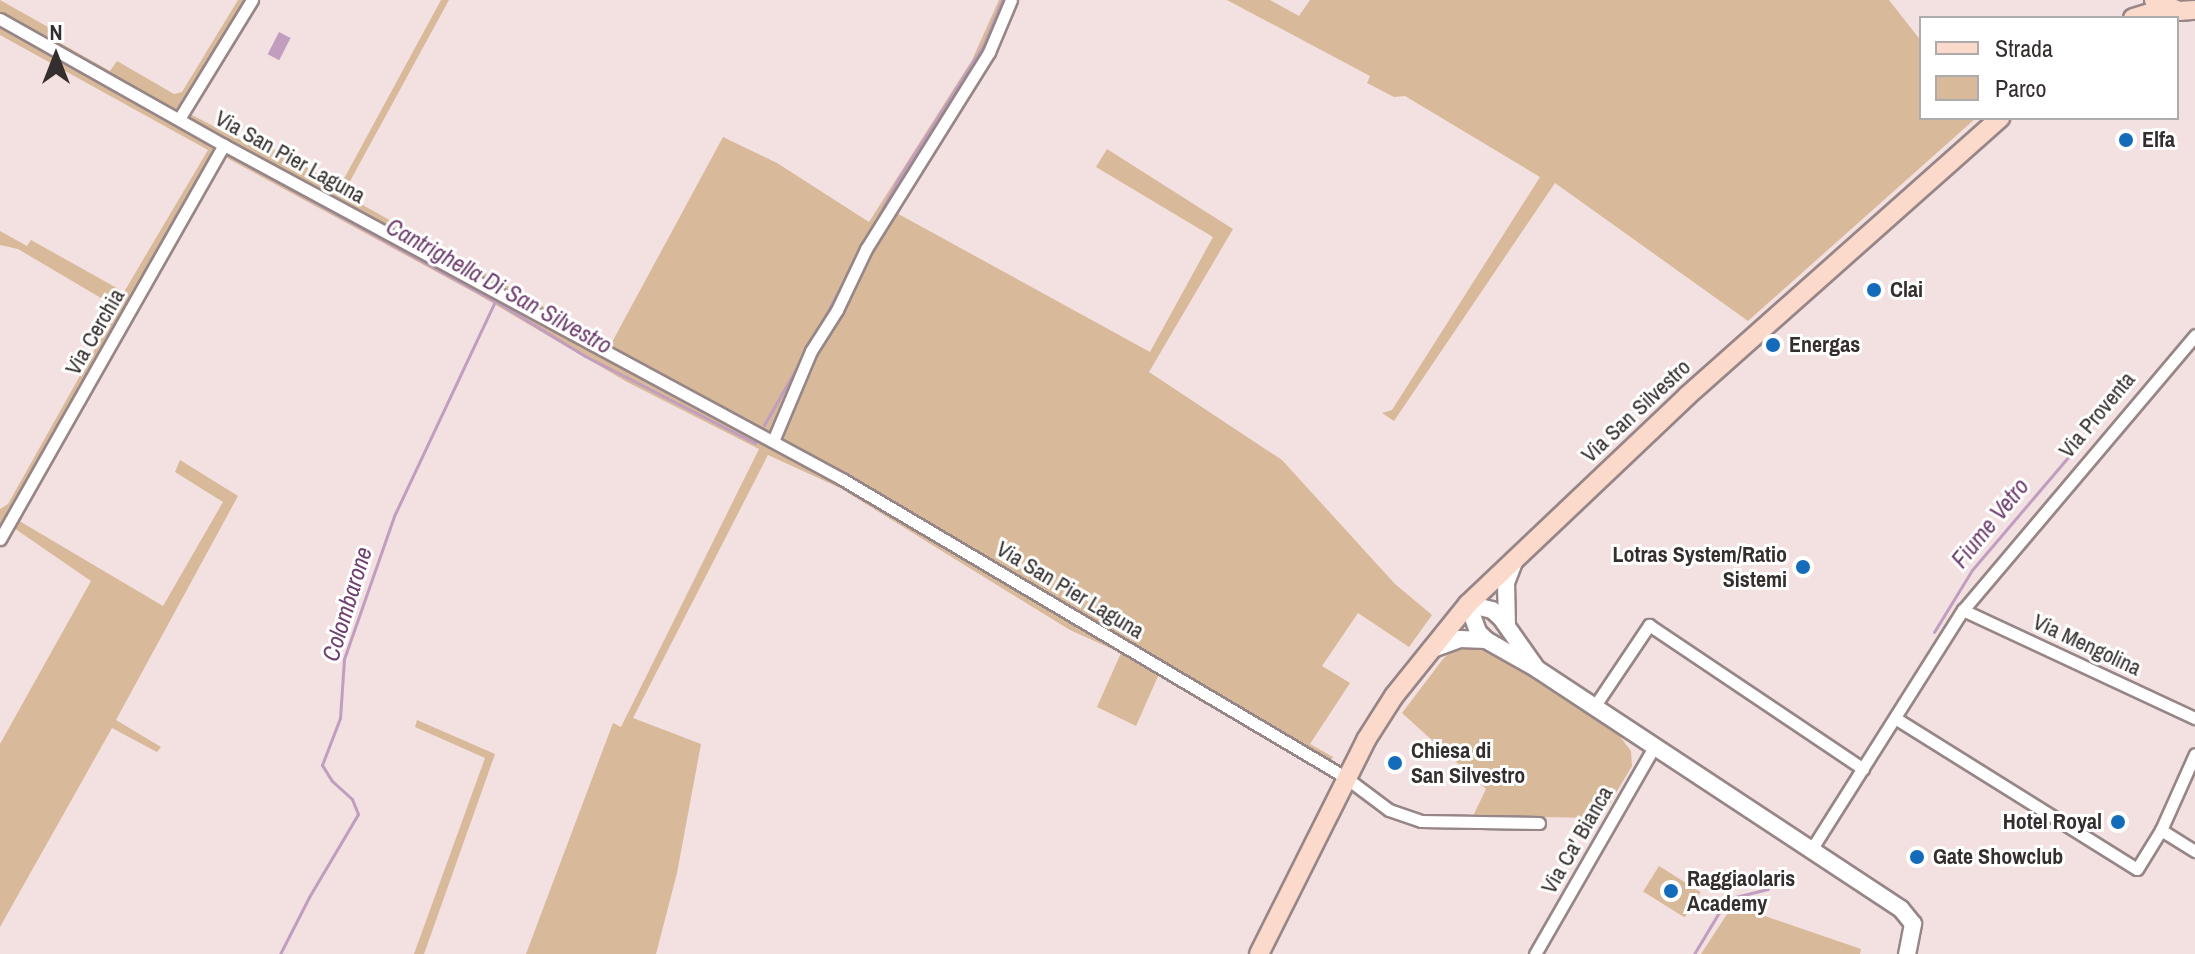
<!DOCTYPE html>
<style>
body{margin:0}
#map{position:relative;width:2195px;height:954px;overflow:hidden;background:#f3e0e0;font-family:"Archivo Narrow",sans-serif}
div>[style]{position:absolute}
.green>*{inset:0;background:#d8b99a;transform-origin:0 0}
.water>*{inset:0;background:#c19dc0;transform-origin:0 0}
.stream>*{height:3px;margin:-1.5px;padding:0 1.5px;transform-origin:1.5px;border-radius:1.5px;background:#c19dc0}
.roads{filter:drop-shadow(2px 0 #978687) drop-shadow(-2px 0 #978687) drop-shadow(0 2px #978687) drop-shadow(0 -2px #978687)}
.street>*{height:11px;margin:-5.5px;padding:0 5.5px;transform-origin:5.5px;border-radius:5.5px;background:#fff}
.secondary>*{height:16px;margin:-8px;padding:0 8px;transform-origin:8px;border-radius:8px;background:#fff}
.primary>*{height:18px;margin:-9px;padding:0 9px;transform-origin:9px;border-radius:9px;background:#fbd9cb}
.dots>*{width:22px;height:22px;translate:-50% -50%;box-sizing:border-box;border:4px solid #fff;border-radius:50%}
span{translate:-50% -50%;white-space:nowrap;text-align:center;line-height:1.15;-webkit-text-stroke:6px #fff;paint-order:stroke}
.poi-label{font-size:22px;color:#352e2e;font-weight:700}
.left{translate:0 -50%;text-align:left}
.right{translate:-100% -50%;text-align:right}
.street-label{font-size:22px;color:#352e2e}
.water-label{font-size:24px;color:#704070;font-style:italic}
.legend{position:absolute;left:1919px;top:16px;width:260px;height:104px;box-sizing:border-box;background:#fff;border:2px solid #aeabab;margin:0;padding:10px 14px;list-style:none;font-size:24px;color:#352e2e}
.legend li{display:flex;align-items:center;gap:16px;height:40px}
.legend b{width:40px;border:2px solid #aeabab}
.north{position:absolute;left:16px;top:16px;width:80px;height:80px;-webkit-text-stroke:6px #fff;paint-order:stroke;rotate:0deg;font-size:22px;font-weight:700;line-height:32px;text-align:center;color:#352e2e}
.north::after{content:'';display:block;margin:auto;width:28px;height:36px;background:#352e2e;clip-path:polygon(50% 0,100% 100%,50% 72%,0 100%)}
</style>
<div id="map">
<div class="green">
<i style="clip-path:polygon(0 0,48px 27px,48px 36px,110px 71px,117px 61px,174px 94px,182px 92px,238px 0,258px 0,190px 114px,246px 143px,265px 144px,340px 186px,441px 0,449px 0,343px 194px,611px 344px,723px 137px,777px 163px,869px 222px,972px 60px,999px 0,1018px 0,1000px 34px,1004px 36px,973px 92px,968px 90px,893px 211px,1150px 352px,1213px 237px,1096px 167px,1107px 149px,1233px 229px,1149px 372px,1282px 460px,1395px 584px,1432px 615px,1409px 647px,1358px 613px,1322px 666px,1350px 683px,1310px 744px,1333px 757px,1325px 773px,1159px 674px,1136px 726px,1097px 707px,1121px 653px,1070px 630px,840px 488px,768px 455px,633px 718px,701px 744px,677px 873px,656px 954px,526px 954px,613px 723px,621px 727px,759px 449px,627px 382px,477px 294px,225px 157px,16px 519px,163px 606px,223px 502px,175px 472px,180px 460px,238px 496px,116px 720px,161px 747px,157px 752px,112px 728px,0 927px,0 744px,91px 581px,11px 526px,0 545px,0 509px,8px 504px,118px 308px,18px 249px,0 245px,0 231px,27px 246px,31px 240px,124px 292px,208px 150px,0 35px)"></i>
<i style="clip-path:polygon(1227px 0,1270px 0,1299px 16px,1310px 0,1889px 0,1921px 41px,1921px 118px,1976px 118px,1748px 321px,1555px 183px,1394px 421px,1382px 413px,1392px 410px,1540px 177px,1405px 96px,1394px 97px,1367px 83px,1370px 76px)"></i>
<i style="clip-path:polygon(1470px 645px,1485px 648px,1618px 734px,1631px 751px,1632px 766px,1601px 818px,1473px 816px,1486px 789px,1402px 713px,1443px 659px,1455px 648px)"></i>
<i style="clip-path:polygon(417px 720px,495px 754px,424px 954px,414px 954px,485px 758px,415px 727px)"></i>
<i style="left:1659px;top:866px;width:49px;height:30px;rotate:32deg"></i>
<i style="clip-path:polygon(1733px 905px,1861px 949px,1860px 954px,1701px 954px)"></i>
</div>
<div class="water">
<i style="left:279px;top:32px;width:13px;height:25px;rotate:27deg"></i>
</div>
<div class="stream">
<i style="left:229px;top:155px;width:303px;rotate:28.8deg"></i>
<i style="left:495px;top:301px;width:105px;rotate:31.4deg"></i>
<i style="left:585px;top:356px;width:191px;rotate:27.1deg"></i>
<i style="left:755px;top:443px;width:3px;rotate:-72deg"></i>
<i style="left:815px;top:335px;width:178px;rotate:-61.9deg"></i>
<i style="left:899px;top:178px;width:159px;rotate:-57.6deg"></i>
<i style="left:984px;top:44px;width:48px;rotate:-67.8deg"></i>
<i style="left:764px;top:425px;width:81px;rotate:-60.3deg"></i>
<i style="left:18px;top:497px;width:402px;rotate:-60.6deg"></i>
<i style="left:1934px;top:632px;width:73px;rotate:-58.5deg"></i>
<i style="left:1972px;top:570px;width:168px;rotate:-49.6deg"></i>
<i style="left:280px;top:954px;width:64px;rotate:-63deg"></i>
<i style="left:309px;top:897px;width:96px;rotate:-59.4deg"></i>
<i style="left:358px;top:814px;width:16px;rotate:-112deg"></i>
<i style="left:352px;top:799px;width:27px;rotate:-138deg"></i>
<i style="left:332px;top:781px;width:19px;rotate:-122deg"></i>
<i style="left:322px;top:765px;width:50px;rotate:-69deg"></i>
<i style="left:340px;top:718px;width:59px;rotate:-86.1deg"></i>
<i style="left:344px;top:659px;width:151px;rotate:-70.7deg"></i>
<i style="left:394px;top:516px;width:238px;rotate:-64.8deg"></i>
<i style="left:1694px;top:954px;width:64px;rotate:-59deg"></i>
<i style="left:1727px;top:899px;width:42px;rotate:-13.7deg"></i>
</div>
<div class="roads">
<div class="street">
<i style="left:0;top:19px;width:257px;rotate:29.4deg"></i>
<i style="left:224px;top:145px;width:702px;rotate:28.39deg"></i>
<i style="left:842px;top:479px;width:585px;rotate:30.64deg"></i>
<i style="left:1345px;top:777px;width:55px;rotate:36.9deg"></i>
<i style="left:1389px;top:810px;width:34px;rotate:19deg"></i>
<i style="left:1421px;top:821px;width:118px;rotate:1deg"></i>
<i style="left:179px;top:119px;width:140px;rotate:-58.5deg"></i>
<i style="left:773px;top:441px;width:98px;rotate:-67.1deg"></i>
<i style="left:811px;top:351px;width:49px;rotate:-57.6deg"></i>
<i style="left:837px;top:310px;width:68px;rotate:-64.6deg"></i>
<i style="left:866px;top:249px;width:232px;rotate:-58deg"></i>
<i style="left:989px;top:52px;width:56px;rotate:-67.1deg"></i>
<i style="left:0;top:539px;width:453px;rotate:-60.4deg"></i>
<i style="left:1963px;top:610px;width:256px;rotate:25deg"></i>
<i style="left:1594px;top:707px;width:99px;rotate:-56.1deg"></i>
<i style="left:1649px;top:625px;width:258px;rotate:33.9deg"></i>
<i style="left:1895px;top:718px;width:285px;rotate:32deg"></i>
<i style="left:2137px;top:869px;width:46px;rotate:-58.4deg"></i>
<i style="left:2161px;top:830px;width:83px;rotate:-65.9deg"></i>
<i style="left:2161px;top:830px;width:40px;rotate:32deg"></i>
<i style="left:1811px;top:850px;width:284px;rotate:-57.7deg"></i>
<i style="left:1963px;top:610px;width:360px;rotate:-49.8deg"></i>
<i style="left:1535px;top:954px;width:239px;rotate:-60.1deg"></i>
</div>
<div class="secondary">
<i style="left:1507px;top:626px;width:43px;rotate:-91.3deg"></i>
<i style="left:1506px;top:583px;width:22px;rotate:-69deg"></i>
<i style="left:1430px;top:650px;width:32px;rotate:-20deg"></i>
<i style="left:1460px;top:639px;width:26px;rotate:2deg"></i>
<i style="left:1537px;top:669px;width:62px;rotate:-125.2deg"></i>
<i style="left:1501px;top:618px;width:12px;rotate:-138deg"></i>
<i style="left:1492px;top:610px;width:25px;rotate:-166deg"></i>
<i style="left:1468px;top:604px;width:30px;rotate:70deg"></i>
<i style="left:1478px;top:632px;width:11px;rotate:45deg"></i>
<i style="left:1486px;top:640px;width:59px;rotate:29.6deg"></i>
<i style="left:1537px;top:669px;width:436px;rotate:33.4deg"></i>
<i style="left:1901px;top:909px;width:19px;rotate:51deg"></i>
<i style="left:1913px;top:924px;width:31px;rotate:101deg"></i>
</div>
<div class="primary">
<i style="left:2154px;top:0;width:27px;rotate:24deg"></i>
<i style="left:2179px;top:11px;width:16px;rotate:-4deg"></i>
<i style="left:2133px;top:18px;width:34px;rotate:-17deg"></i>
<i style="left:1259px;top:954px;width:239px;rotate:-63.4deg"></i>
<i style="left:1366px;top:740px;width:52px;rotate:-57.5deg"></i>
<i style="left:1394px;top:696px;width:118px;rotate:-51.2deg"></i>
<i style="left:1468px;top:604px;width:302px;rotate:-43.5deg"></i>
<i style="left:1687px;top:396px;width:419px;rotate:-41.6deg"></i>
</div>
</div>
<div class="dots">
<i style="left:2126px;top:140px;background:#136bb9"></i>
<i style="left:1874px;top:290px;background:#136bb9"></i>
<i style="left:1773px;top:345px;background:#136bb9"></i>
<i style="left:1803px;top:567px;background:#136bb9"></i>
<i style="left:1395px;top:763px;background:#136bb9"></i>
<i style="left:2118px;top:822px;background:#136bb9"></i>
<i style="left:1917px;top:857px;background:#136bb9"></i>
<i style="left:1671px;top:891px;background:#136bb9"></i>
</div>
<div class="poi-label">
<span class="left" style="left:2142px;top:140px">Elfa</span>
<span class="left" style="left:1890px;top:290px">Clai</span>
<span class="left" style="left:1789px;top:345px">Energas</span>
<span class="right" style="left:1787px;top:567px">Lotras System/Ratio<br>Sistemi</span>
<span class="left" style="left:1411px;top:763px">Chiesa di<br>San Silvestro</span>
<span class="right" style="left:2102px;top:822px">Hotel Royal</span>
<span class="left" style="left:1933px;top:857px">Gate Showclub</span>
<span class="left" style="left:1687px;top:891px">Raggiaolaris<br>Academy</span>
</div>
<div class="street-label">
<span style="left:290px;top:157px;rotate:29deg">Via San Pier Laguna</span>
<span style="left:95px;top:332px;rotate:-60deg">Via Cerchia</span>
<span style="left:1636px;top:411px;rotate:-43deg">Via San Silvestro</span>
<span style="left:2097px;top:415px;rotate:-50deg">Via Proventa</span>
<span style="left:1070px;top:590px;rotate:31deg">Via San Pier Laguna</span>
<span style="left:2087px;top:645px;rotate:25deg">Via Mengolina</span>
<span style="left:1577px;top:840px;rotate:-60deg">Via Ca' Bianca</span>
</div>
<div class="water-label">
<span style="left:499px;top:286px;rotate:29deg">Cantrighella Di San Silvestro</span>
<span style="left:1990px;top:523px;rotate:-51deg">Fiume Vetro</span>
<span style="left:347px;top:604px;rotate:-73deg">Colombarone</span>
</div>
<ul class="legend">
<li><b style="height:10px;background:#fbd9cb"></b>Strada</li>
<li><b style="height:22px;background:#d8b99a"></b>Parco</li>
</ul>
<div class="north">N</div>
</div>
